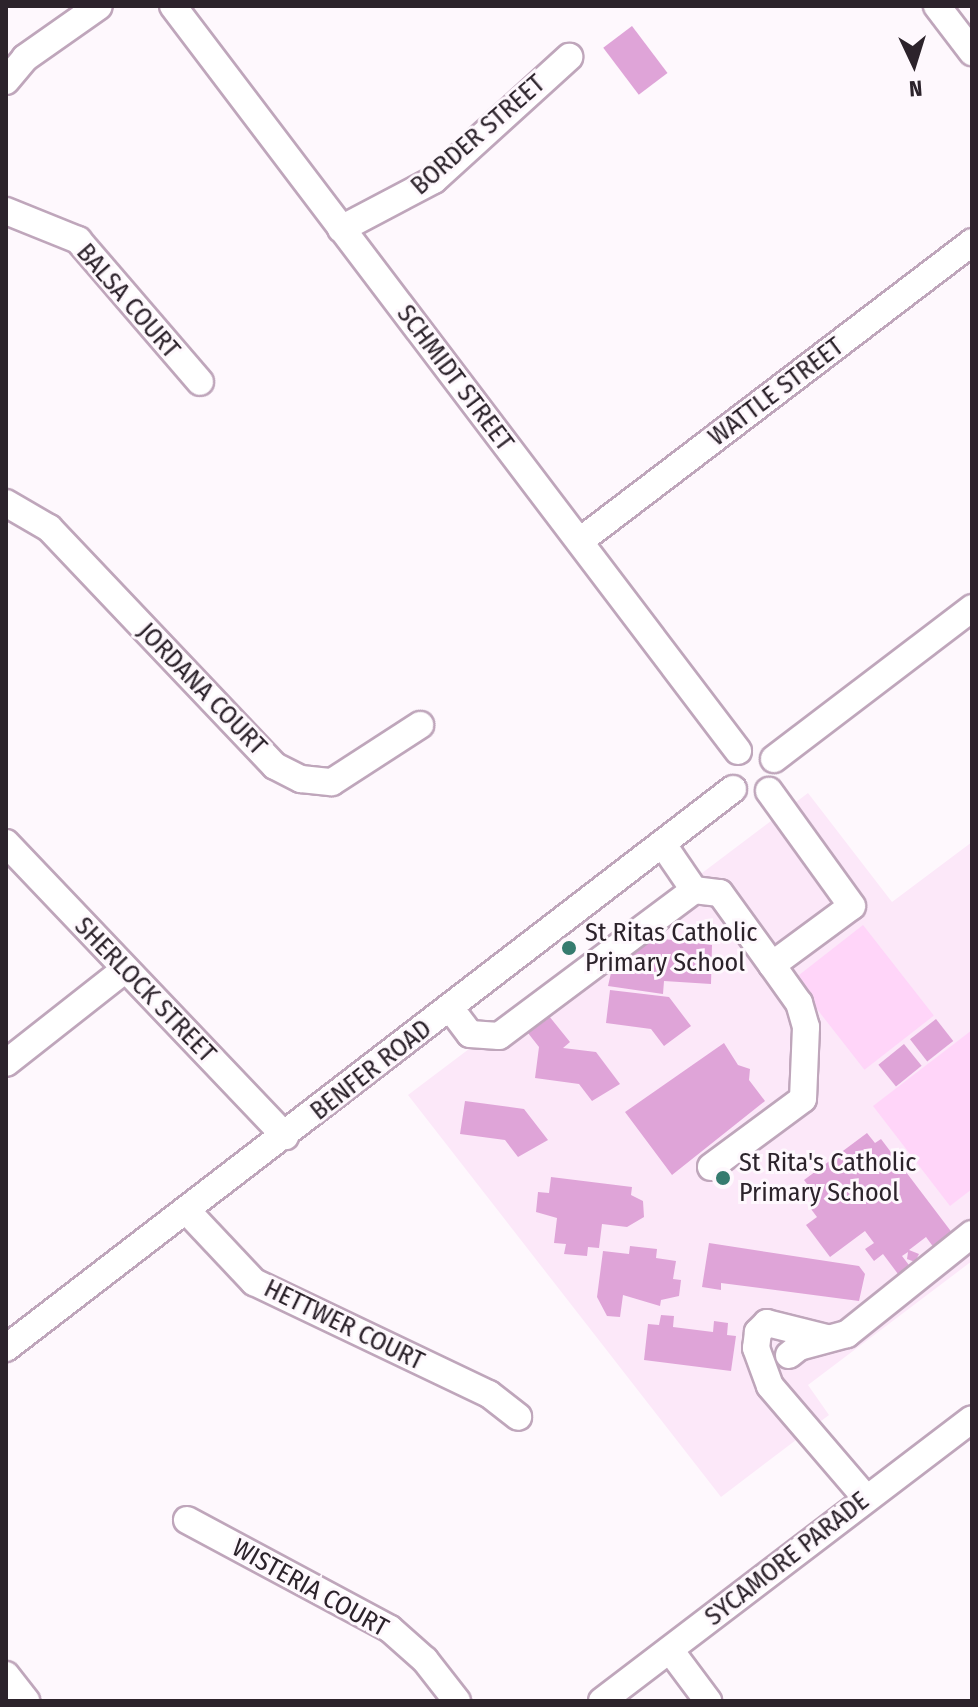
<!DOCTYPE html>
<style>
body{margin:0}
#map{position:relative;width:978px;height:1707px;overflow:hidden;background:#fef8fd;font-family:"Fira Sans Condensed",sans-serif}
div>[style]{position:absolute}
.built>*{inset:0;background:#fce8f9}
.green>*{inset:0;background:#ffd5f9;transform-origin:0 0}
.building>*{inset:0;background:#dfa4d8;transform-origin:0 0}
.roads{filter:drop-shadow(2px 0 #bfa6bb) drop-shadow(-2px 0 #bfa6bb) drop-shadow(0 2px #bfa6bb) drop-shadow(0 -2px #bfa6bb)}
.minor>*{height:26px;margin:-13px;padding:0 13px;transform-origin:13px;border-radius:13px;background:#fff}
.dots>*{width:22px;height:22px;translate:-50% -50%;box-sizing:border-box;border:4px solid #fef8fd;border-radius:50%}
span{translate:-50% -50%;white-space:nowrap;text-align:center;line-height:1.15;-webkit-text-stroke:6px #fef8fd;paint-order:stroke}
.street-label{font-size:26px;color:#2c232b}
.poi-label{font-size:26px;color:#2c232b}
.left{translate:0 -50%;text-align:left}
.frame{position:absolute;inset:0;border:8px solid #2c232b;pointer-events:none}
.north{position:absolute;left:874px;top:24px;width:80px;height:80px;-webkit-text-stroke:6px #fef8fd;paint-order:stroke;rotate:176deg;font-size:22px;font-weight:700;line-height:32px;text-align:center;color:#2c232b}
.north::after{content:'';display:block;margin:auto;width:28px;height:36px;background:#2c232b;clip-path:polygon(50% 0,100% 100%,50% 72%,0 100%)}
</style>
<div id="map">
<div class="built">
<i style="clip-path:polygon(808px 793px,892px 902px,972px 842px,972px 1261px,808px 1385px,829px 1415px,721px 1497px,408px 1095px)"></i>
</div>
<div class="green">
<i style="left:863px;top:925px;width:115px;height:88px;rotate:52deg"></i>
<i style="clip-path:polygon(972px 1030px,972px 1189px,950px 1206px,873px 1106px)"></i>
</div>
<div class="building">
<i style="left:632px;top:26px;width:59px;height:36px;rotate:53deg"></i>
<i style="clip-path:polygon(648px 937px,712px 945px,711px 984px,664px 981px,663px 994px,608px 986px,613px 964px)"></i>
<i style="clip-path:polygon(610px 990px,669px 997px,691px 1026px,664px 1046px,651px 1029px,606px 1023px)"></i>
<i style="clip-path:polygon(549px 1016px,570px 1042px,563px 1048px,596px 1052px,620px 1084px,592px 1101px,579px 1084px,535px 1078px,539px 1047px,528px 1033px)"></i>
<i style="left:936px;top:1019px;width:28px;height:33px;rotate:52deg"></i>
<i style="clip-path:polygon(724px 1043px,738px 1065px,750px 1069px,749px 1080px,765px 1101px,672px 1175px,625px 1112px)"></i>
<i style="left:904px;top:1044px;width:28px;height:33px;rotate:51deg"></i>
<i style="clip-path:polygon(465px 1101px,524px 1109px,548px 1140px,518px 1157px,505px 1140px,460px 1134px)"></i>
<i style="clip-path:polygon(867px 1133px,875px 1143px,881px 1139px,953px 1234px,937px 1252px,926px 1237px,909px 1250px,919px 1254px,915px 1262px,907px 1259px,908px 1252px,902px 1256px,912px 1269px,901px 1278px,883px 1254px,874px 1261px,865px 1249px,874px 1243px,865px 1231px,830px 1257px,806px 1225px,817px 1217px,808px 1205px,818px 1198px,804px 1180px)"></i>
<i style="clip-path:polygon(551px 1177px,632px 1187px,631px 1195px,643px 1201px,644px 1217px,627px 1227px,602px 1224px,599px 1248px,588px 1247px,587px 1256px,564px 1254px,566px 1244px,554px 1243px,557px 1218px,536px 1212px,538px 1192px,549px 1193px)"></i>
<i style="clip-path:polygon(709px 1243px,859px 1266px,865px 1274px,859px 1301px,721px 1283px,721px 1290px,702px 1287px)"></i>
<i style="clip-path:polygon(630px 1246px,657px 1249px,656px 1258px,676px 1261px,673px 1279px,681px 1280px,679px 1296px,661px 1300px,660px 1306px,623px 1295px,620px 1317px,607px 1316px,597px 1297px,603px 1251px,629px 1254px)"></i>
<i style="clip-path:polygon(661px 1315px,674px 1316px,673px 1327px,713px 1332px,714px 1321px,728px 1323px,727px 1335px,736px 1336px,731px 1371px,644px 1360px,648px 1324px,659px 1325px)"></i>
</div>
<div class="roads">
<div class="minor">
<i style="left:173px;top:6px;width:935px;rotate:52.82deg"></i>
<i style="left:937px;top:6px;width:58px;rotate:52.7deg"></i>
<i style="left:6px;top:81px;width:30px;rotate:-50deg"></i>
<i style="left:25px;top:58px;width:90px;rotate:-35.1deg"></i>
<i style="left:6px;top:211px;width:78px;rotate:21.9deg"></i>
<i style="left:78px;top:240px;width:187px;rotate:49.3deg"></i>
<i style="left:341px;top:229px;width:105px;rotate:-27.8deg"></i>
<i style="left:434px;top:180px;width:183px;rotate:-42.3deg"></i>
<i style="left:6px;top:503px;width:50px;rotate:30.2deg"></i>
<i style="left:49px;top:528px;width:328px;rotate:46.5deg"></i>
<i style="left:275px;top:766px;width:29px;rotate:27deg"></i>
<i style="left:301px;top:779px;width:31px;rotate:6deg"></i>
<i style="left:332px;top:782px;width:105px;rotate:-32.9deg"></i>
<i style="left:580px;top:541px;width:493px;rotate:-37.3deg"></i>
<i style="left:774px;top:759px;width:249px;rotate:-37.3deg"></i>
<i style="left:6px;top:843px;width:405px;rotate:46.4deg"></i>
<i style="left:664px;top:846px;width:53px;rotate:55.7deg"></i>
<i style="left:451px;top:1009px;width:31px;rotate:53deg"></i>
<i style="left:470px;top:1034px;width:29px;rotate:4deg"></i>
<i style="left:499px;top:1036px;width:244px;rotate:-36.8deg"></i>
<i style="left:694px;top:890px;width:26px;rotate:7deg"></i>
<i style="left:720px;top:893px;width:89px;rotate:54.2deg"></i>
<i style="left:772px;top:965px;width:99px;rotate:-36.4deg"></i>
<i style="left:852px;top:906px;width:142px;rotate:-125.8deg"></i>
<i style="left:6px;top:1063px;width:150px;rotate:-38.2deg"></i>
<i style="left:711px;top:1167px;width:114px;rotate:-36.5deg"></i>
<i style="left:803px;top:1099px;width:72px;rotate:-87.6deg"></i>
<i style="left:806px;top:1027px;width:25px;rotate:-106deg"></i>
<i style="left:799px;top:1003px;width:47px;rotate:-125.4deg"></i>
<i style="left:187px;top:1211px;width:98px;rotate:46.7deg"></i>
<i style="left:254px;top:1282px;width:260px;rotate:25.5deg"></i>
<i style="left:489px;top:1394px;width:37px;rotate:38deg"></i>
<i style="left:827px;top:1338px;width:62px;rotate:-166deg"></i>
<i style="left:767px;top:1323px;width:13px;rotate:135deg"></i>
<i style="left:758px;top:1332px;width:16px;rotate:97deg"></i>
<i style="left:756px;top:1348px;width:40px;rotate:69.8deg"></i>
<i style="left:770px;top:1386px;width:148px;rotate:49.4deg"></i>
<i style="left:6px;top:1348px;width:917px;rotate:-37.56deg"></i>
<i style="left:789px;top:1355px;width:13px;rotate:-39deg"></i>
<i style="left:799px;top:1347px;width:50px;rotate:-15.2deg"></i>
<i style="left:847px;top:1334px;width:160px;rotate:-38.7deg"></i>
<i style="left:187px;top:1520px;width:230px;rotate:28.2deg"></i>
<i style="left:390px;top:1629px;width:47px;rotate:41.5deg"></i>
<i style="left:425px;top:1660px;width:52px;rotate:52deg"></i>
<i style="left:670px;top:1650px;width:64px;rotate:53.3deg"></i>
<i style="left:6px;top:1675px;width:33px;rotate:52deg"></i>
<i style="left:602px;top:1701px;width:465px;rotate:-37.3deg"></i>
</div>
</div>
<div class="dots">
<i style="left:569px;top:948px;background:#367b6f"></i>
<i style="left:723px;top:1178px;background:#367b6f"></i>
</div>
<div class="street-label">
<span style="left:478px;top:135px;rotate:-41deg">BORDER STREET</span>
<span style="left:128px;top:301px;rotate:49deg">BALSA COURT</span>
<span style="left:455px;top:378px;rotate:53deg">SCHMIDT STREET</span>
<span style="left:776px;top:392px;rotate:-37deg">WATTLE STREET</span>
<span style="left:202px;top:689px;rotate:46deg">JORDANA COURT</span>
<span style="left:145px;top:990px;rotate:46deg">SHERLOCK STREET</span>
<span style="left:371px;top:1070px;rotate:-38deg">BENFER ROAD</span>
<span style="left:344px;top:1325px;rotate:26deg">HETTWER COURT</span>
<span style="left:787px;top:1559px;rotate:-38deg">SYCAMORE PARADE</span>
<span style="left:310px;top:1588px;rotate:29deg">WISTERIA COURT</span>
</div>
<div class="poi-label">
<span class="left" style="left:585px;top:948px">St Ritas Catholic<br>Primary School</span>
<span class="left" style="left:739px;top:1178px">St Rita's Catholic<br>Primary School</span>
</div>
<div class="frame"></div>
<div class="north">N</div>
</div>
